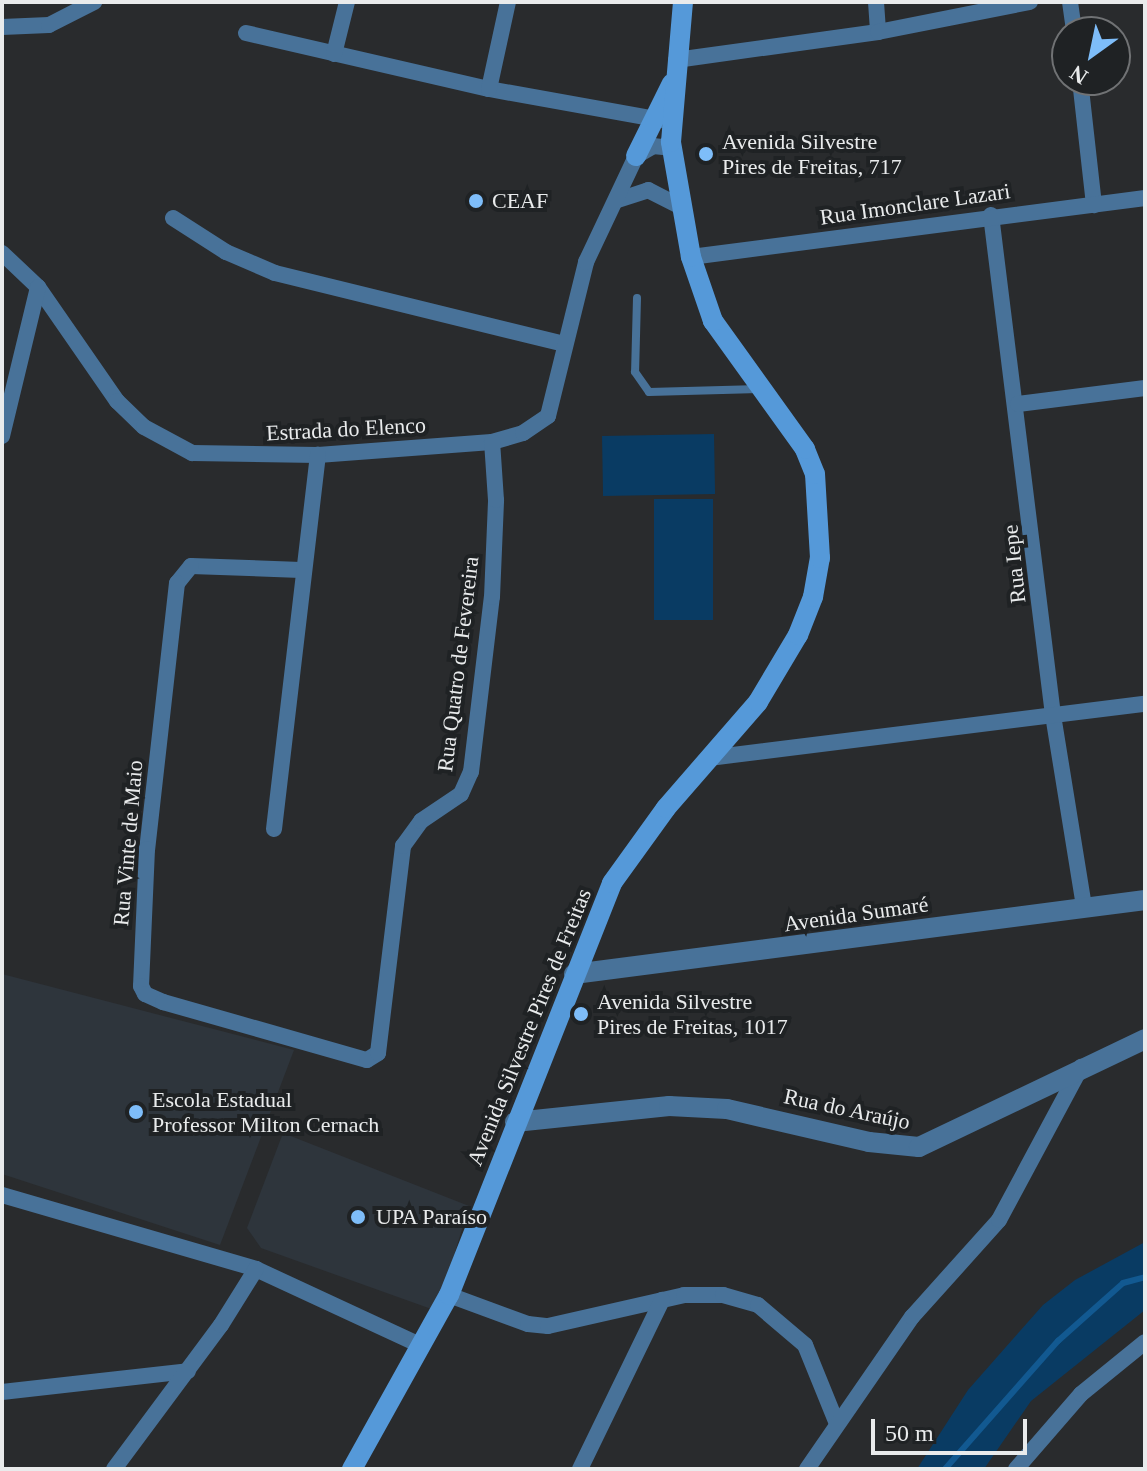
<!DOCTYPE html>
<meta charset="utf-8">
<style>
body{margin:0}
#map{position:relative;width:1147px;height:1471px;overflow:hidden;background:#292b2d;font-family:"Times New Roman",serif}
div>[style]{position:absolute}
.built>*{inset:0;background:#2e353c}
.green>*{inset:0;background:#093b63;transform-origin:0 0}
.stream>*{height:6px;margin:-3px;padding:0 3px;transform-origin:3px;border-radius:3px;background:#125991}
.service>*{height:8px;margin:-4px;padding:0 4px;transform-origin:4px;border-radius:4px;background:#487299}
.minor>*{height:16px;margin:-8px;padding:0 8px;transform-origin:8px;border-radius:8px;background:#487299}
.tertiary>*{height:20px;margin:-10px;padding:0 10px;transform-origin:10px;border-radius:10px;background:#487299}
.secondary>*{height:20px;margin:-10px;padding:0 10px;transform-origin:10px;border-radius:10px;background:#5599d9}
.dots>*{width:22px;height:22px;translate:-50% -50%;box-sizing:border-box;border:4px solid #1f2224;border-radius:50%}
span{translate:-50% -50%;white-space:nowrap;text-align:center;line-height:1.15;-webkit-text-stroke:8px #1f2224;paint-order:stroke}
.poi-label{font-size:22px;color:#e9ebec}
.left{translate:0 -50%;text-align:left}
.street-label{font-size:22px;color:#e9ebec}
.frame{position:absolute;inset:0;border:4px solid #e9ebec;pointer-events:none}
.north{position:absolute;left:1051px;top:16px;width:80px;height:80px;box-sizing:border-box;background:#1f2224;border:2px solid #707274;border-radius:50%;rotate:213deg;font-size:22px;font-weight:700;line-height:32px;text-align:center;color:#e9ebec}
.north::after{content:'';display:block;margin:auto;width:28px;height:36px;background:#7ebdf9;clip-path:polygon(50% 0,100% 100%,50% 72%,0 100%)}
.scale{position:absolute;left:871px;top:1419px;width:156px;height:36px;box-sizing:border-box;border:4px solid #e9ebec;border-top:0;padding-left:10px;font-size:24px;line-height:28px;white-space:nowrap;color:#e9ebec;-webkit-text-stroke:6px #1f2224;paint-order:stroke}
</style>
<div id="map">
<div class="built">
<i style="clip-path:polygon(2px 974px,294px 1050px,220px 1245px,2px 1174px)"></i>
<i style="clip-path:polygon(283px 1133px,469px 1206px,437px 1311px,261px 1248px,247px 1228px)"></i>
</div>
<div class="green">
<i style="left:714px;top:434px;width:60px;height:112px;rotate:89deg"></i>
<i style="left:654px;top:499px;width:59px;height:121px"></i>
<i style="clip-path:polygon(1145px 1242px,1145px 1310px,1031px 1401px,984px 1469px,917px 1469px,968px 1390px,1043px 1305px,1075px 1280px)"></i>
</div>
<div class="stream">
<i style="left:945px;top:1469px;width:171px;rotate:-48.6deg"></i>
<i style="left:1058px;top:1341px;width:87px;rotate:-41.7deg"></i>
<i style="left:1123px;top:1283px;width:23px;rotate:-15deg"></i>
</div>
<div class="service">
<i style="left:637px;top:298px;width:74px;rotate:91.5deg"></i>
<i style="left:635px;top:372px;width:24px;rotate:55deg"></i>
<i style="left:649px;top:392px;width:110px;rotate:-1.6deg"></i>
</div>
<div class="minor">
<i style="left:876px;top:2px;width:30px;rotate:86deg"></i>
<i style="left:1070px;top:2px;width:30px;rotate:82deg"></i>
<i style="left:2px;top:27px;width:47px;rotate:-2.4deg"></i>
<i style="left:49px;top:25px;width:51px;rotate:-27.1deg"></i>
<i style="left:246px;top:33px;width:249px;rotate:13deg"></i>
<i style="left:489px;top:89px;width:176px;rotate:10.2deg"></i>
<i style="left:334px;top:54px;width:54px;rotate:-76deg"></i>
<i style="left:676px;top:60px;width:204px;rotate:-7.9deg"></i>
<i style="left:878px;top:32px;width:155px;rotate:-11.2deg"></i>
<i style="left:1080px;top:80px;width:126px;rotate:83.6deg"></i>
<i style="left:489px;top:89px;width:89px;rotate:-77.7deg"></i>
<i style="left:618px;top:200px;width:32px;rotate:-18deg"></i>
<i style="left:648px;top:190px;width:36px;rotate:27deg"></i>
<i style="left:991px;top:215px;width:504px;rotate:82.93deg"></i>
<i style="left:1053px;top:715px;width:194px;rotate:80.8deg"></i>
<i style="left:173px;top:218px;width:63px;rotate:32.7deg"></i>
<i style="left:226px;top:252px;width:53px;rotate:23.2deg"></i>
<i style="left:275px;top:273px;width:297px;rotate:13.8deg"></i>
<i style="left:2px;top:253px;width:50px;rotate:43.4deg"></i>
<i style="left:38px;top:287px;width:139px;rotate:55.3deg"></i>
<i style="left:117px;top:401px;width:37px;rotate:44deg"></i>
<i style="left:144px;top:427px;width:55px;rotate:28.4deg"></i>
<i style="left:192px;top:453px;width:126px;rotate:0.9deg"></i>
<i style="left:318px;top:455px;width:174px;rotate:-4.3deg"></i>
<i style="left:492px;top:442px;width:32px;rotate:-16deg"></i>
<i style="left:523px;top:433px;width:30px;rotate:-34deg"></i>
<i style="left:548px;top:416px;width:159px;rotate:-76.1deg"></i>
<i style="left:586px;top:262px;width:117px;rotate:-64.7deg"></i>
<i style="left:636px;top:156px;width:20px;rotate:-30deg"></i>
<i style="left:653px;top:146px;width:18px;rotate:6deg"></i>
<i style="left:691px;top:257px;width:458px;rotate:-7.4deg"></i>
<i style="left:1018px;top:404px;width:128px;rotate:-7.2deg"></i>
<i style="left:2px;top:436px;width:153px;rotate:-76.4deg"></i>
<i style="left:301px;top:570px;width:110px;rotate:-177.9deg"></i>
<i style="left:191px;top:566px;width:22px;rotate:129deg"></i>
<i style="left:177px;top:583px;width:268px;rotate:96.4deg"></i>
<i style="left:147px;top:849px;width:137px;rotate:92.5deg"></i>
<i style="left:141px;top:986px;width:9px;rotate:63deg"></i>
<i style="left:145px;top:994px;width:20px;rotate:24deg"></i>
<i style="left:163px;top:1002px;width:212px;rotate:15.9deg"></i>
<i style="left:367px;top:1060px;width:13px;rotate:-32deg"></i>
<i style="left:378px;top:1053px;width:209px;rotate:-83.1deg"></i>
<i style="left:403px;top:846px;width:31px;rotate:-54deg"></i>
<i style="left:421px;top:821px;width:48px;rotate:-34deg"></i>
<i style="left:461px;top:794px;width:24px;rotate:-66deg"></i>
<i style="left:471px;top:772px;width:176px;rotate:-83.2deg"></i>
<i style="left:492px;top:597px;width:97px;rotate:-87.6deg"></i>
<i style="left:496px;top:500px;width:58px;rotate:-93.9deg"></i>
<i style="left:709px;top:758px;width:439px;rotate:-7.1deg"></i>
<i style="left:274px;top:829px;width:377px;rotate:-83.3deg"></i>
<i style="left:2px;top:1195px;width:265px;rotate:16.2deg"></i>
<i style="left:256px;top:1269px;width:183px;rotate:24.9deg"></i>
<i style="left:449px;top:1295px;width:84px;rotate:20.2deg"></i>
<i style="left:528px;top:1324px;width:20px;rotate:6deg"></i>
<i style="left:548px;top:1326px;width:139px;rotate:-12.8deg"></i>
<i style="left:684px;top:1295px;width:39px"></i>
<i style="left:723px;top:1295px;width:36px;rotate:16deg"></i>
<i style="left:758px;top:1305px;width:62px;rotate:40.4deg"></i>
<i style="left:805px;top:1345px;width:85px;rotate:67.9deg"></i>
<i style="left:2px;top:1392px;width:187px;rotate:-6.4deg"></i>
<i style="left:114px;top:1469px;width:179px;rotate:-53.4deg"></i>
<i style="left:221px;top:1325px;width:66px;rotate:-58deg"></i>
<i style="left:580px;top:1469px;width:188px;rotate:-64.1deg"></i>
<i style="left:807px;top:1469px;width:185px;rotate:-55.4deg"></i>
<i style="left:912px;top:1317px;width:130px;rotate:-48.1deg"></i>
<i style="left:999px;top:1220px;width:174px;rotate:-61.8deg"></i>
<i style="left:1016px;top:1469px;width:99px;rotate:-49.1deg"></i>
<i style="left:1081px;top:1394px;width:82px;rotate:-39.1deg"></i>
</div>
<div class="tertiary">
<i style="left:574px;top:974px;width:576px;rotate:-7.38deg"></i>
<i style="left:515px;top:1122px;width:155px;rotate:-5.9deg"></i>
<i style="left:669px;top:1106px;width:58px;rotate:3deg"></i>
<i style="left:727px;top:1109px;width:146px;rotate:13.1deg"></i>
<i style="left:869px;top:1142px;width:50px;rotate:5.7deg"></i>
<i style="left:919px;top:1147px;width:250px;rotate:-25.5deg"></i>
</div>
<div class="secondary">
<i style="left:636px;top:156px;width:81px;rotate:-63.7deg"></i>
<i style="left:352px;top:1469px;width:199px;rotate:-60.9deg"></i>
<i style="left:449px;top:1295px;width:443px;rotate:-68.4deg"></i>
<i style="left:612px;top:883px;width:92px;rotate:-54.2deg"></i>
<i style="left:666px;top:808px;width:140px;rotate:-49deg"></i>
<i style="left:758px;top:702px;width:78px;rotate:-59.2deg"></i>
<i style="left:798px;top:635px;width:41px;rotate:-68.5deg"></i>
<i style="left:813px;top:597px;width:40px;rotate:-80deg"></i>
<i style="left:820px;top:558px;width:84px;rotate:-93.4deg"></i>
<i style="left:815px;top:474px;width:27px;rotate:-112deg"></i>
<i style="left:805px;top:449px;width:158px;rotate:-125.7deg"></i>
<i style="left:713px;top:321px;width:68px;rotate:-109deg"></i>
<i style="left:691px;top:257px;width:117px;rotate:-99.9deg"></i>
<i style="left:671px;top:142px;width:141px;rotate:-85.1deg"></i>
</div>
<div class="dots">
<i style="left:706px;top:154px;background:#7ebdf9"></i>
<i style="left:476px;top:201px;background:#7ebdf9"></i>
<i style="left:581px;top:1014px;background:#7ebdf9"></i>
<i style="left:136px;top:1112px;background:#7ebdf9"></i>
<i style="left:358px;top:1217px;background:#7ebdf9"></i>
</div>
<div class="poi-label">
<span class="left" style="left:722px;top:154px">Avenida Silvestre<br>Pires de Freitas, 717</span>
<span class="left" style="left:492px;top:201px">CEAF</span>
<span class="left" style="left:597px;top:1014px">Avenida Silvestre<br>Pires de Freitas, 1017</span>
<span class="left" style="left:152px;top:1112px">Escola Estadual<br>Professor Milton Cernach</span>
<span class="left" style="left:376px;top:1217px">UPA Paraíso</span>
</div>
<div class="street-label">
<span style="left:915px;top:204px;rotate:-8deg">Rua Imonclare Lazari</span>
<span style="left:346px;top:429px;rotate:-3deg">Estrada do Elenco</span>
<span style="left:1014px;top:564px;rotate:-96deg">Rua Iepe</span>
<span style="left:458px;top:664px;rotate:-83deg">Rua Quatro de Fevereira</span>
<span style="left:128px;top:843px;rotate:-85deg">Rua Vinte de Maio</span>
<span style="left:856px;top:914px;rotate:-8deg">Avenida Sumaré</span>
<span style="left:529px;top:1027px;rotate:-68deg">Avenida Silvestre Pires de Freitas</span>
<span style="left:847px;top:1109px;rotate:12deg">Rua do Araújo</span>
</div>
<div class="frame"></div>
<div class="north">N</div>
<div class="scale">50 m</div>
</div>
